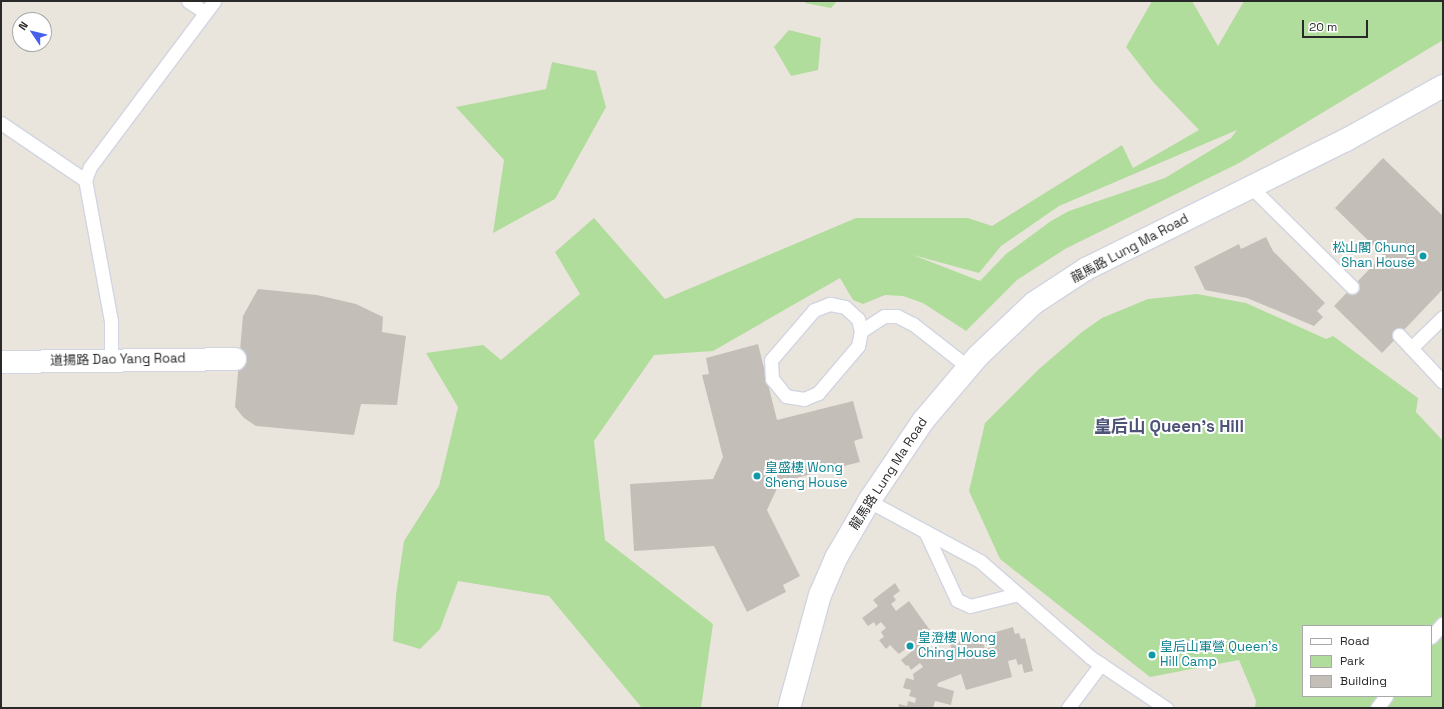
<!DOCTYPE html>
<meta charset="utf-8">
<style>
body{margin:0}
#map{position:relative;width:1444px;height:709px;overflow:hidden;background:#eae5dc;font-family:"Space Grotesk","Noto Sans SC",sans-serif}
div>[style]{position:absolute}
.green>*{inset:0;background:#b0dd9c}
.building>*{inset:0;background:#c3beb8}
.roads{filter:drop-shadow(1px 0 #d1d4e1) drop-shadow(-1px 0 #d1d4e1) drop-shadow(0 1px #d1d4e1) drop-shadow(0 -1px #d1d4e1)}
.service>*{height:13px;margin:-6.5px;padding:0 6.5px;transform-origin:6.5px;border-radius:6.5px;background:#fff}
.minor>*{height:22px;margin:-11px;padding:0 11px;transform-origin:11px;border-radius:11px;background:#fff}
.tertiary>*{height:22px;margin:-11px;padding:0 11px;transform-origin:11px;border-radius:11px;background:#fff}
.dots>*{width:11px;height:11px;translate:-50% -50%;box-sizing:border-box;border:2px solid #fff;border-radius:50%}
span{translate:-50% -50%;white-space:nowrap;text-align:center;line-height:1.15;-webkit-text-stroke:4px #fff;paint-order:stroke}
.street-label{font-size:13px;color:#292929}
.culture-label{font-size:13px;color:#0d838f}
.right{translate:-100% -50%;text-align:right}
.left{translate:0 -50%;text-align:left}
.district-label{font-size:17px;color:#4d5376;font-weight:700}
.frame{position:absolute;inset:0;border:2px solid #292929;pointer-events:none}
.legend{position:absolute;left:1302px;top:625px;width:130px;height:72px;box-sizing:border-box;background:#fff;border:1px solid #a9a9a9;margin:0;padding:5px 7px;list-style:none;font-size:12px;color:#292929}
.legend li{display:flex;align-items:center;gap:8px;height:20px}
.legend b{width:20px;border:1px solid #a9a9a9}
.north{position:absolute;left:12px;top:12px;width:40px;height:40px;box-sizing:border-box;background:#fff;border:1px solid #a9a9a9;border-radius:50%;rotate:305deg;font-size:11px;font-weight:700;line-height:16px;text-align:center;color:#292929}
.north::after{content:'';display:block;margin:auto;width:14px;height:18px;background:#4760ec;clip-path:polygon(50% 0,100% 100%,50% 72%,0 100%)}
.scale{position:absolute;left:1302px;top:20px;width:66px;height:18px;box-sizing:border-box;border:2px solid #292929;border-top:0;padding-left:5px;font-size:12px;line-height:14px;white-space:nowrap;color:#292929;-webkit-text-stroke:3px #fff;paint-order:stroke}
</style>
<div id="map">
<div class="green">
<i style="clip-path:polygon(806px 1px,837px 1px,831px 8px,805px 3px)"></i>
<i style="clip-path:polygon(evenodd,1152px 1px,1192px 1px,1218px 46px,1244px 1px,1443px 1px,1443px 40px,1239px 163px,1065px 249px,1017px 280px,966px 331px,923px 303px,903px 296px,885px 295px,863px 304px,853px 300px,840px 278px,713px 351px,654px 355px,594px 441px,605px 540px,713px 624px,701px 708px,642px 708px,549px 596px,458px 581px,440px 629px,420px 649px,393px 641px,396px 595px,404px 541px,439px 486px,458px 407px,426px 353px,483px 345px,501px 360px,580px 294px,555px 252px,594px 218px,665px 299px,856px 218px,968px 218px,992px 226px,1122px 145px,1133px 168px,1199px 130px,1154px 83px,1126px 47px,1152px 1px,1237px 130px,1231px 138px,1165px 178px,1069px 211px,1051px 221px,1006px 254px,980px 281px,913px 255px,979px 273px,1001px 246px,1059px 206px,1237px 130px)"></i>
<i style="clip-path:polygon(789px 30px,821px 38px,818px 70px,791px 76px,774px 47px)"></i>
<i style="clip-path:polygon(552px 62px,596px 71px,606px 107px,555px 199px,493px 233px,504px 160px,456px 107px,546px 89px)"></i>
<i style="clip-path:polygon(evenodd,1197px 294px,1246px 303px,1326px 339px,1333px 336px,1418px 398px,1416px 412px,1443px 441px,1443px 708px,1255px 708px,1256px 701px,1239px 660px,1150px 677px,1000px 559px,969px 491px,985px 423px,1039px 369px,1082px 332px,1102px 318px,1148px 299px,1197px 294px,1303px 626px,1431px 626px,1431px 696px,1303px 696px,1303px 626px)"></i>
</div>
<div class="building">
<i style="clip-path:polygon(1383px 158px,1443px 216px,1443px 289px,1382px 353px,1334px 306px,1383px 255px,1335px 208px)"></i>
<i style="clip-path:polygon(1266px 237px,1273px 251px,1325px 303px,1317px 311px,1323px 317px,1314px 326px,1247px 298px,1205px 290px,1194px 267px,1239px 244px,1241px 249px)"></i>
<i style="clip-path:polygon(258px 289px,317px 295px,356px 304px,383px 317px,382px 332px,406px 336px,397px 405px,361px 404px,354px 435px,256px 426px,244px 418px,235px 407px,243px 316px)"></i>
<i style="clip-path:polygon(758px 344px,777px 420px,853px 401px,863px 438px,854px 441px,860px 462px,780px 482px,767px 510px,800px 576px,783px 585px,786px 592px,747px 612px,714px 546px,634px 551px,630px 484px,713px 479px,723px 457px,702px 375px,709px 374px,706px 358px)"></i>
<i style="clip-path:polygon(895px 583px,900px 591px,893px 596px,896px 600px,891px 604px,896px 611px,909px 601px,937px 640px,924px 649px,929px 656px,943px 652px,946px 660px,954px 657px,950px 644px,981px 636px,985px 649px,993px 647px,989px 634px,1013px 627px,1015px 634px,1019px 633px,1021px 639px,1025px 638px,1033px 671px,1024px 673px,1022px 664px,1018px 665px,1016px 659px,1008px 661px,1012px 677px,966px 690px,961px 674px,938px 683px,937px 686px,954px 691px,951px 705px,935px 701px,933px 708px,898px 708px,899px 704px,907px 706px,908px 701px,915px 703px,916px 698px,909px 696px,911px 690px,903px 688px,906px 678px,914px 680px,913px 674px,923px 667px,920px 663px,911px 670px,908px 665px,906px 666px,901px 660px,911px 652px,908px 647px,899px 654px,890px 645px,886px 649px,879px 640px,884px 637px,881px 632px,886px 628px,881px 622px,876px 626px,874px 622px,868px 626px,862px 618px,878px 606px,873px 600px)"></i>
</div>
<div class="roads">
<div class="service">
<i style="left:188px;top:1px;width:20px;rotate:33deg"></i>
<i style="left:1px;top:123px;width:102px;rotate:34.2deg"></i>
<i style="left:1251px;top:187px;width:142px;rotate:44.7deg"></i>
<i style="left:830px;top:304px;width:15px;rotate:11deg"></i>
<i style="left:845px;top:307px;width:18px;rotate:43deg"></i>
<i style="left:858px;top:319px;width:12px;rotate:76deg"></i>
<i style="left:861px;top:331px;width:15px;rotate:101deg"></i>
<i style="left:858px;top:346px;width:62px;rotate:130.4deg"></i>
<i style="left:818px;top:393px;width:15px;rotate:157deg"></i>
<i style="left:804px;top:399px;width:18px;rotate:-171deg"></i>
<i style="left:786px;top:396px;width:22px;rotate:-129deg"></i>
<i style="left:772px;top:379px;width:19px;rotate:-93deg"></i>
<i style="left:771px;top:360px;width:66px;rotate:-49.3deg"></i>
<i style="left:814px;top:310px;width:17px;rotate:-21deg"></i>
<i style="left:861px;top:331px;width:27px;rotate:-33deg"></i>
<i style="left:884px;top:316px;width:13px"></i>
<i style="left:897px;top:316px;width:18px;rotate:27deg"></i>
<i style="left:913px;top:324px;width:70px;rotate:38deg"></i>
<i style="left:1399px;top:335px;width:64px;rotate:46.9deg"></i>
<i style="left:1411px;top:348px;width:45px;rotate:-44.1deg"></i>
<i style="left:111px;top:359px;width:38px;rotate:-90deg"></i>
<i style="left:111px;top:321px;width:143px;rotate:-100.4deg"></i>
<i style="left:85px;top:180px;width:14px;rotate:-69deg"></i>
<i style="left:90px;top:167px;width:207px;rotate:-53.2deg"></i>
<i style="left:869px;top:501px;width:126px;rotate:28.4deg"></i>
<i style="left:980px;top:561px;width:146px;rotate:41.1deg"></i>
<i style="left:1090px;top:657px;width:92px;rotate:33.9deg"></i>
<i style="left:925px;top:531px;width:76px;rotate:65.1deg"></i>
<i style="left:957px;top:600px;width:14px;rotate:25deg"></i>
<i style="left:970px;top:606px;width:49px;rotate:-14deg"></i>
<i style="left:1431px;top:637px;width:18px;rotate:-49deg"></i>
<i style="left:1068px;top:708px;width:55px;rotate:-53.1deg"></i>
<i style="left:1377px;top:708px;width:15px;rotate:-53deg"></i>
</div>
<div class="minor">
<i style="left:1px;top:362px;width:234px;rotate:-0.7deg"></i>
</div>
<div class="tertiary">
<i style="left:789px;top:708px;width:117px;rotate:-74.7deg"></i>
<i style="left:820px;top:595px;width:40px;rotate:-66.6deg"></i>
<i style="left:836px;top:558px;width:66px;rotate:-59.9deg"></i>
<i style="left:869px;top:501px;width:97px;rotate:-56deg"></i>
<i style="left:923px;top:421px;width:85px;rotate:-49.8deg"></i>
<i style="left:978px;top:356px;width:77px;rotate:-43.4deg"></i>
<i style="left:1034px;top:303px;width:62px;rotate:-33.2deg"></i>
<i style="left:1086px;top:269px;width:290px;rotate:-26.4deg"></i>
<i style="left:1346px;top:140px;width:111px;rotate:-29.1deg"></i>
</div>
</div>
<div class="dots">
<i style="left:1423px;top:256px;background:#0f9aa8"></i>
<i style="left:757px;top:476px;background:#0f9aa8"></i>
<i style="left:910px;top:646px;background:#0f9aa8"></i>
<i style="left:1152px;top:655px;background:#0f9aa8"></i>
</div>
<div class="street-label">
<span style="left:1130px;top:249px;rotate:-28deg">龍馬路 Lung Ma Road</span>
<span style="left:118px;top:360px;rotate:-1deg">道揚路 Dao Yang Road</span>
<span style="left:889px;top:474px;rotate:-57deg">龍馬路 Lung Ma Road</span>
</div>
<div class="culture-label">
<span class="right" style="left:1415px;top:256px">松山閣 Chung<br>Shan House</span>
<span class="left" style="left:765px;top:476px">皇盛樓 Wong<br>Sheng House</span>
<span class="left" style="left:918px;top:646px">皇澄樓 Wong<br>Ching House</span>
<span class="left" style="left:1160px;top:655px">皇后山軍營 Queen's<br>Hill Camp</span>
</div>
<div class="district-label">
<span style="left:1169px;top:427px">皇后山 Queen's Hill</span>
</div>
<div class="frame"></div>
<ul class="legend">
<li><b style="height:5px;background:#fff"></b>Road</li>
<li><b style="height:11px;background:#b0dd9c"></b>Park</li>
<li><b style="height:11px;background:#c3beb8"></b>Building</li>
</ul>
<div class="north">N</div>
<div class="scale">20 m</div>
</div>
